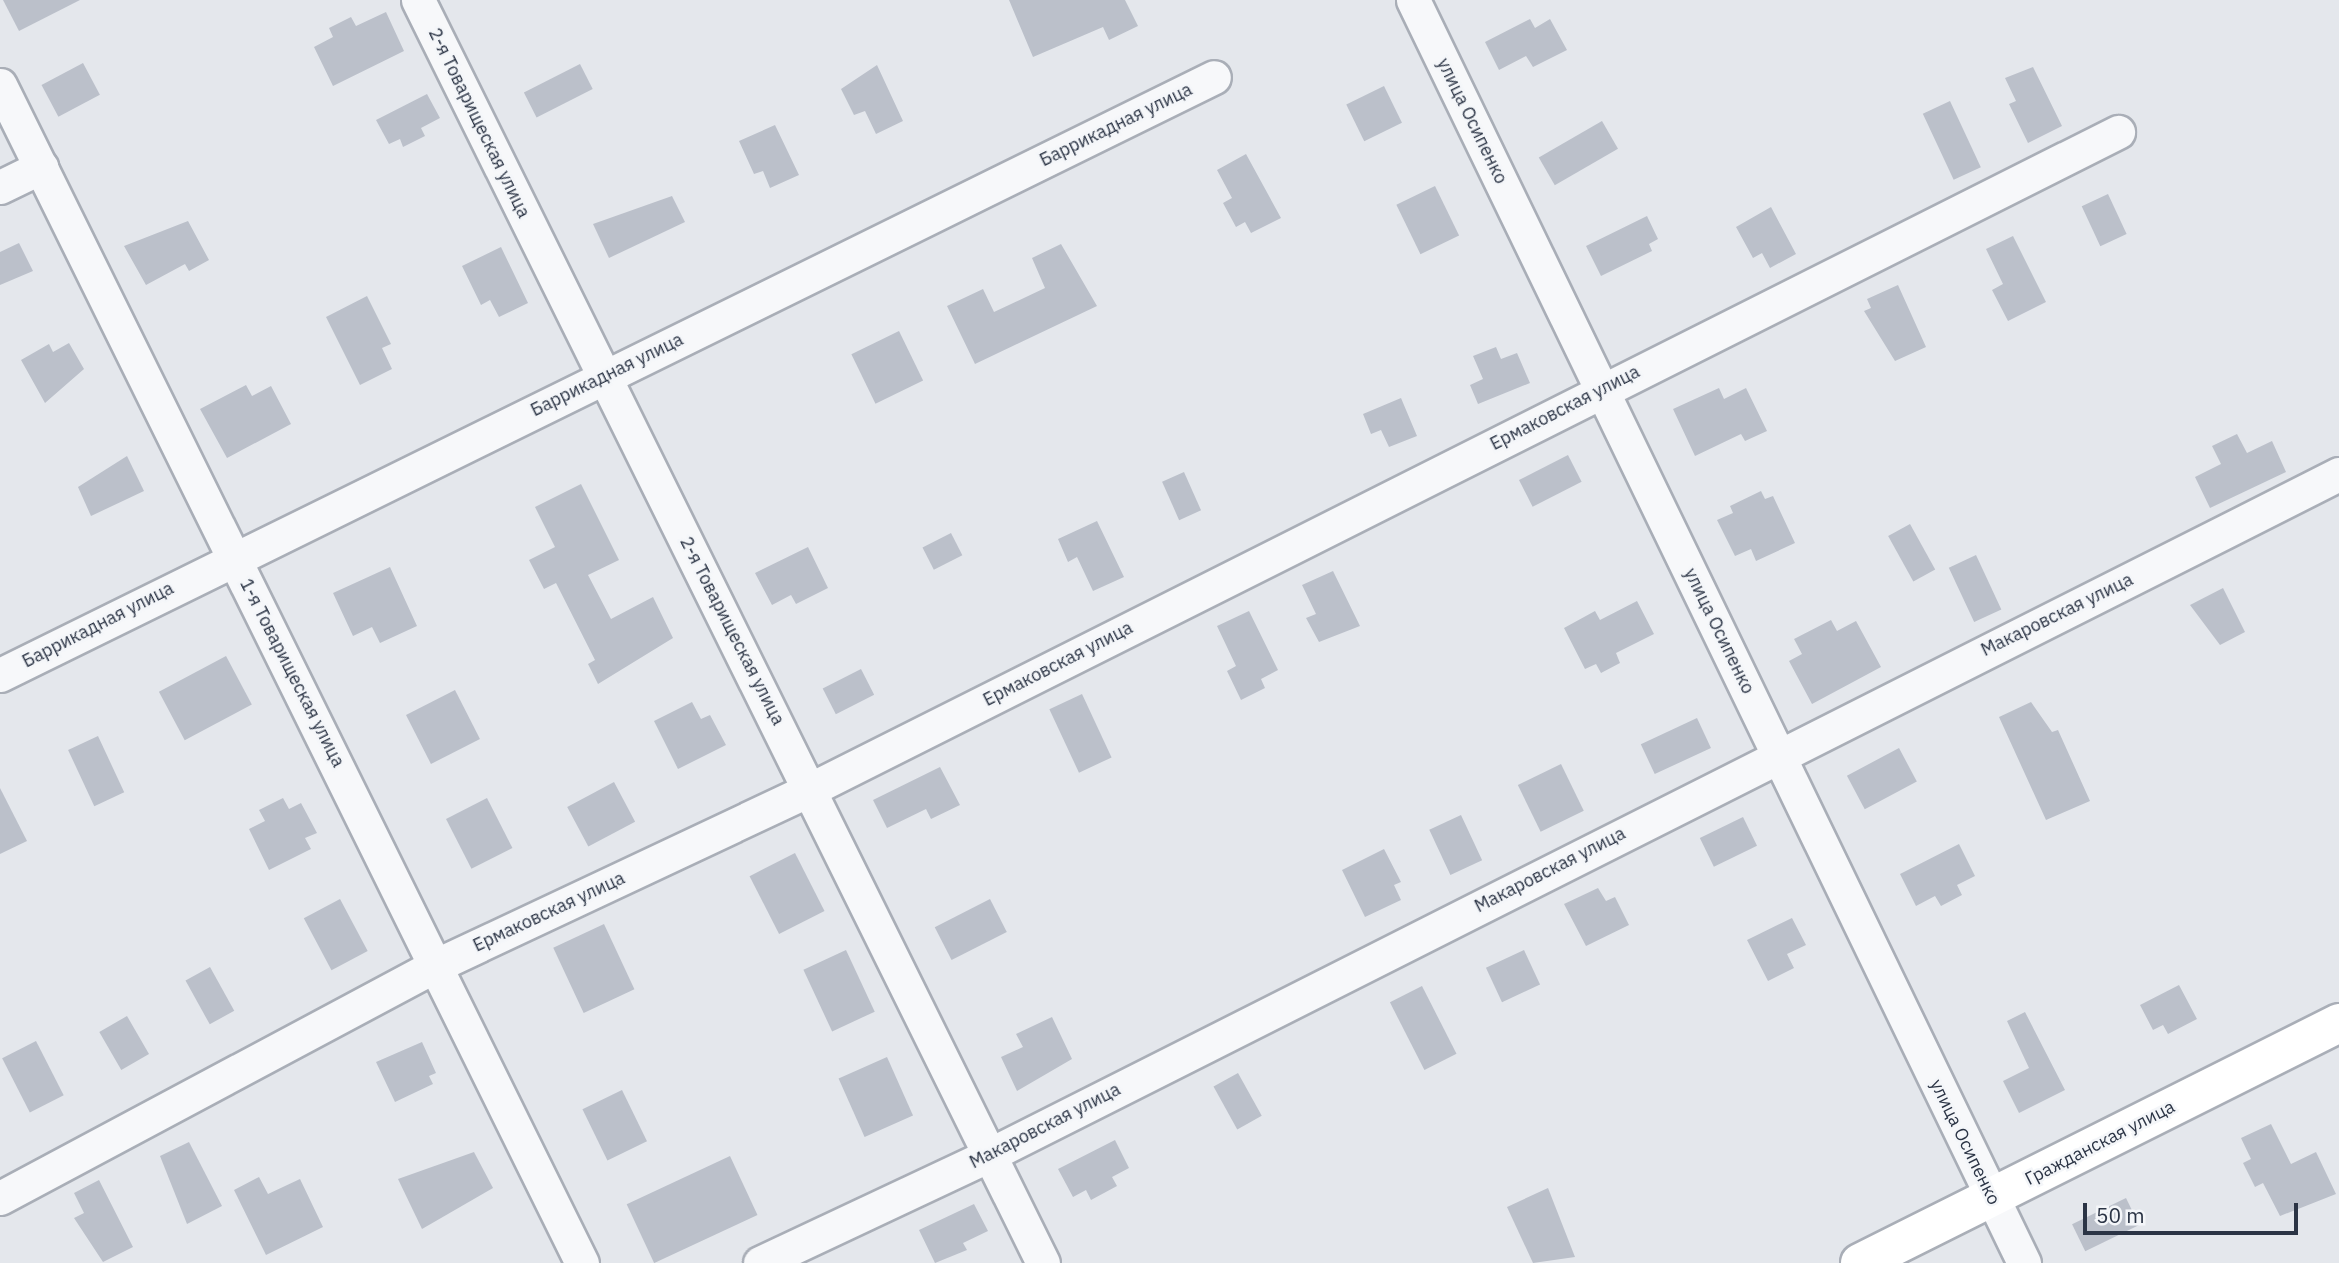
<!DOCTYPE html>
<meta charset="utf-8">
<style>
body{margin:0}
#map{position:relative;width:2339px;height:1263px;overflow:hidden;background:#e4e7ec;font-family:"IBM Plex Sans",sans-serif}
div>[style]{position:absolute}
.building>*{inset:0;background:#bbc0ca;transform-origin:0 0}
.roads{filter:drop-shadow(2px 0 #a9aeb7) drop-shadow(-2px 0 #a9aeb7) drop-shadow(0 2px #a9aeb7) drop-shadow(0 -2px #a9aeb7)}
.minor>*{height:33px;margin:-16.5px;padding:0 16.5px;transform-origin:16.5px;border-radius:16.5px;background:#f7f8fa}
.secondary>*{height:38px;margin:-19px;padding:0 19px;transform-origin:19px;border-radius:19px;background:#fff}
span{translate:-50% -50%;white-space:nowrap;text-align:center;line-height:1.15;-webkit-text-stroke:5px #f4f6f9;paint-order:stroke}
.street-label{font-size:18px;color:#2b3445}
.scale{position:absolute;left:2083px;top:1203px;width:215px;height:32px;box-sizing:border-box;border:4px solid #2b3445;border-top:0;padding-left:9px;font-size:21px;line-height:24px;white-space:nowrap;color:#2b3445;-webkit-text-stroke:5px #f4f6f9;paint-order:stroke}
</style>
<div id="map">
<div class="building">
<i style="clip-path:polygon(3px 0,80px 0,19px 31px)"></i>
<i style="clip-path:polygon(1009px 0,1125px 0,1138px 26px,1109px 40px,1103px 27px,1033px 57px)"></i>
<i style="clip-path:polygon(386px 12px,404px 51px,333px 86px,314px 47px,333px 37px,329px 28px,351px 17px,356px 26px)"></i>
<i style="clip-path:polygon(1530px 19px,1535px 28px,1550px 19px,1567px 50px,1533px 67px,1526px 56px,1499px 70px,1485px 42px)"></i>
<i style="left:83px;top:63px;width:36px;height:47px;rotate:62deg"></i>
<i style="left:580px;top:64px;width:28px;height:63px;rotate:63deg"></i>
<i style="clip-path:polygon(877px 65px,903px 121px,876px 134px,865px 111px,854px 115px,841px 89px)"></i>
<i style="clip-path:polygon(2033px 67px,2062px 126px,2028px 143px,2009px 104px,2016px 101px,2005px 78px)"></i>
<i style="left:1384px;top:86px;width:41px;height:42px;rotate:64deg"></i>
<i style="clip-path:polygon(427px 94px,440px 118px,421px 128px,425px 136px,403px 147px,400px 139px,389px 144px,376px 120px)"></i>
<i style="left:1950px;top:101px;width:73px;height:30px;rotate:65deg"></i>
<i style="left:1602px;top:121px;width:32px;height:73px;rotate:60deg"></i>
<i style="clip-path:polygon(775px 125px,799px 175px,770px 188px,763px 171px,754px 174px,739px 141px)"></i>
<i style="clip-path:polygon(1246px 154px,1281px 218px,1251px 233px,1245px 222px,1236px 227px,1223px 203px,1232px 198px,1217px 170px)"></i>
<i style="left:1435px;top:186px;width:55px;height:43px;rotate:64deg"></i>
<i style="left:2108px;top:194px;width:44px;height:29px;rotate:65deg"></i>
<i style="clip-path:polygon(672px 196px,685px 222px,609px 258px,593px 224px)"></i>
<i style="clip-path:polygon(1771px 207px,1796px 254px,1770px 268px,1762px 253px,1753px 258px,1736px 227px)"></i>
<i style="clip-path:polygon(1647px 216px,1658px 239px,1649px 244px,1652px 251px,1601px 276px,1586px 246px)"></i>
<i style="clip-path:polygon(188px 221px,209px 260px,189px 271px,185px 264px,146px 285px,124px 246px)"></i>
<i style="clip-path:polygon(2013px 236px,2046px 302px,2008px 321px,1992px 290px,2003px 284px,1986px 249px)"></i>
<i style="clip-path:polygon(19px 243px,33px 271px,0 285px,0 252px)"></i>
<i style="clip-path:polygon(1061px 244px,1097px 306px,975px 364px,947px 306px,983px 289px,994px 312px,1045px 288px,1032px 258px)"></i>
<i style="clip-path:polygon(501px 247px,528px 303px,499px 317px,490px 300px,481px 305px,462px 266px)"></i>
<i style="clip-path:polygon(1898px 285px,1926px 347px,1895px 361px,1864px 311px,1871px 308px,1867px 299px)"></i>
<i style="clip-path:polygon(367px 296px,391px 344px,382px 348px,392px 369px,360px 385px,326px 317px)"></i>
<i style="left:899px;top:331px;width:55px;height:53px;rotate:64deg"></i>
<i style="clip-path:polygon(69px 343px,84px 369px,45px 403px,21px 360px,49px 344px,53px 352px)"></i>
<i style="clip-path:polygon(1496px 347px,1501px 359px,1517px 353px,1530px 383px,1478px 404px,1470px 385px,1483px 379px,1473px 356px)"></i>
<i style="clip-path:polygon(246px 385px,252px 396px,271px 386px,291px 424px,227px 458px,200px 409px)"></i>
<i style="clip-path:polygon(1719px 388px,1724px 399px,1746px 388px,1767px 431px,1745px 441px,1741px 434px,1695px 456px,1673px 409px)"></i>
<i style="clip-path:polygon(1401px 398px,1417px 436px,1389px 447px,1381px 430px,1371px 434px,1363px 414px)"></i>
<i style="clip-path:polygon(2237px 434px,2247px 453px,2272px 441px,2286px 472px,2210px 508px,2195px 477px,2221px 464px,2212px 446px)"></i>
<i style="left:1568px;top:455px;width:30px;height:55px;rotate:63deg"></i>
<i style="clip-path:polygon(127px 456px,144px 491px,91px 516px,78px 487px)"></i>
<i style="left:1184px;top:472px;width:42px;height:24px;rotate:66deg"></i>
<i style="clip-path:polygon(581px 484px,619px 560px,588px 575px,611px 619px,653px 597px,673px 638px,598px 684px,588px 664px,595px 660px,556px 583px,544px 589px,529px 560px,555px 547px,535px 507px)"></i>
<i style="clip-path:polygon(1761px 491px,1765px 499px,1773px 496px,1795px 543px,1756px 561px,1751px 549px,1735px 556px,1717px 520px,1733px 513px,1730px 506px)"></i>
<i style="clip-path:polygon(1097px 521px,1124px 577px,1093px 591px,1077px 557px,1068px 562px,1058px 539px)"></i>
<i style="left:1910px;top:524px;width:52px;height:25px;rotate:61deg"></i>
<i style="left:951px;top:533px;width:25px;height:32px;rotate:63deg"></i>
<i style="clip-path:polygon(808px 547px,828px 588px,796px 604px,791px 595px,772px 605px,755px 573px)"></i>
<i style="left:1976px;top:555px;width:60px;height:30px;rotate:65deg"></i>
<i style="clip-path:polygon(390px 567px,417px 626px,380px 643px,372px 627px,353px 636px,333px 593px)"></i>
<i style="clip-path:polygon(1333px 571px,1360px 626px,1319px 642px,1306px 618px,1316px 614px,1302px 585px)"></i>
<i style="clip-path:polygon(2223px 588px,2245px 632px,2220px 645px,2190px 605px)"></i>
<i style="clip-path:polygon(1637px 601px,1654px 634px,1616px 653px,1620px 663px,1601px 673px,1596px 664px,1585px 669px,1564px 628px,1595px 611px,1600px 620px)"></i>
<i style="clip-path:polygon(1249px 611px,1278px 670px,1261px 679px,1265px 688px,1241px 700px,1227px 671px,1236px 666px,1217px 626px)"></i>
<i style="clip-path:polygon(1831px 620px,1837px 631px,1856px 621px,1881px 667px,1812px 704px,1789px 661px,1802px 654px,1794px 639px)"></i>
<i style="left:226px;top:656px;width:55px;height:76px;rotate:62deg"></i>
<i style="left:861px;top:669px;width:29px;height:43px;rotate:63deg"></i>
<i style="left:455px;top:690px;width:55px;height:55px;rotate:63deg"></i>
<i style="left:1082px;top:694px;width:70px;height:36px;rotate:65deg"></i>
<i style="clip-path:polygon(692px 702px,701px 719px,710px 715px,726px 745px,678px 769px,654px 721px)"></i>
<i style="clip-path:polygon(2031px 702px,2052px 732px,2058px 730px,2090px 801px,2046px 820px,1999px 717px)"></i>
<i style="left:1697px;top:718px;width:33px;height:62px;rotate:65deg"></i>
<i style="left:98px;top:736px;width:62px;height:33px;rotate:65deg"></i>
<i style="left:1899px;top:748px;width:38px;height:59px;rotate:62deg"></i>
<i style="left:1561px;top:764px;width:52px;height:48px;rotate:64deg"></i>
<i style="clip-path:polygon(940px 767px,960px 805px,931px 819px,926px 809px,887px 828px,873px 800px)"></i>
<i style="left:614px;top:782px;width:45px;height:53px;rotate:62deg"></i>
<i style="clip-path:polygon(0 788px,27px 841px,0 854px)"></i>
<i style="clip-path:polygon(283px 798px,289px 809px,301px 803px,317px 833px,305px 838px,311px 849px,269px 870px,249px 829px,265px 821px,259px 810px)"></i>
<i style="left:487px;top:798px;width:56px;height:46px;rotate:63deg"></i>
<i style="left:1461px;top:815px;width:50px;height:35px;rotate:65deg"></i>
<i style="left:1743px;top:817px;width:32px;height:48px;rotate:64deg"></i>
<i style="clip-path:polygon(1959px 844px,1975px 876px,1957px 885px,1962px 895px,1941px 906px,1935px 896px,1916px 906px,1900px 874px)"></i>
<i style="clip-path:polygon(1384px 849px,1401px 882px,1394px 885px,1401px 900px,1365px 917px,1342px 870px)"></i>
<i style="left:795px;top:853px;width:65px;height:51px;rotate:63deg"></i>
<i style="clip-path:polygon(1598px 888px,1606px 901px,1615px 897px,1629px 925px,1586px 946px,1564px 904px)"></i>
<i style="left:340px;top:899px;width:59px;height:41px;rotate:62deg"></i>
<i style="left:990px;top:899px;width:37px;height:62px;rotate:63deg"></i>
<i style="clip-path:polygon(1792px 918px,1806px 945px,1787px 954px,1794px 968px,1768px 981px,1747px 940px)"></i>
<i style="left:604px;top:924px;width:72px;height:56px;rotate:65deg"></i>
<i style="left:846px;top:950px;width:68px;height:47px;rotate:65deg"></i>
<i style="left:1524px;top:950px;width:38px;height:42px;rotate:65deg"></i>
<i style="left:210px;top:967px;width:50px;height:28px;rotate:61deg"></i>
<i style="clip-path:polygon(2179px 985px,2197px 1019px,2168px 1034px,2163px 1025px,2153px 1030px,2140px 1005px)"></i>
<i style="left:1422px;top:986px;width:76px;height:36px;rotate:63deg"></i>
<i style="clip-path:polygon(2025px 1012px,2065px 1090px,2019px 1113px,2003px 1081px,2029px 1068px,2007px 1021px)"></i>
<i style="left:127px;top:1016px;width:44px;height:32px;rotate:60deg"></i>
<i style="clip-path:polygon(1052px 1017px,1072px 1059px,1017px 1091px,1001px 1057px,1023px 1047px,1016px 1034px)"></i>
<i style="left:36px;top:1041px;width:61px;height:38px;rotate:63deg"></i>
<i style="clip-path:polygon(422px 1042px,436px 1073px,429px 1076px,433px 1084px,395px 1102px,376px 1062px)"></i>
<i style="left:887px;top:1057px;width:64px;height:53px;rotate:66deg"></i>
<i style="left:1238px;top:1073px;width:49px;height:28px;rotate:61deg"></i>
<i style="left:622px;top:1090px;width:57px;height:44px;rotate:64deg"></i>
<i style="clip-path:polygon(2271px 1124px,2291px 1164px,2316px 1152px,2336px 1194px,2280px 1216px,2263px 1183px,2255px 1187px,2243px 1163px,2251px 1159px,2241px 1138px)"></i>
<i style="clip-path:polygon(1115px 1140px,1129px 1168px,1112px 1177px,1117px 1186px,1091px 1200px,1086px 1190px,1073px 1197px,1058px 1169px)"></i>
<i style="clip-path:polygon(189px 1142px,222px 1206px,187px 1224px,160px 1156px)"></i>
<i style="clip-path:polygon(474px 1152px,493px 1188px,422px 1229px,398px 1179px)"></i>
<i style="left:730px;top:1156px;width:65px;height:114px;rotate:65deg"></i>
<i style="clip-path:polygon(259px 1177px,268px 1194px,300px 1179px,323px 1227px,266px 1255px,234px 1190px)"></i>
<i style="clip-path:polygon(99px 1180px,133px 1247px,103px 1262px,74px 1218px,84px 1213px,74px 1193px)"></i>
<i style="clip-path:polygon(1548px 1188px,1575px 1257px,1533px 1263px,1507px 1207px)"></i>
<i style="left:2126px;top:1198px;width:30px;height:60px;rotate:64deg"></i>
<i style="clip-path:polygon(974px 1204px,988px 1231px,963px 1243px,967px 1250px,935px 1263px,919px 1230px)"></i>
</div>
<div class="roads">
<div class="minor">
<i style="left:418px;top:0;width:1409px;rotate:63.67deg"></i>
<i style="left:1413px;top:0;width:1403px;rotate:64.18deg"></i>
<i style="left:0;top:85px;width:1314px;rotate:63.71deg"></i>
<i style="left:0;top:187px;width:46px;rotate:-26deg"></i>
<i style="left:0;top:675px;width:1353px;rotate:-26.22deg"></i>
<i style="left:0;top:1198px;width:497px;rotate:-28.1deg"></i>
<i style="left:439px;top:964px;width:411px;rotate:-25.2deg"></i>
<i style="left:811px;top:789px;width:1463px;rotate:-26.69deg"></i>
<i style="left:760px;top:1263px;width:251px;rotate:-25.2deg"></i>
<i style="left:987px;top:1156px;width:1514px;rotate:-26.77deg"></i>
</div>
<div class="secondary">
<i style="left:1860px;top:1263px;width:536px;rotate:-26.61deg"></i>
</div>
</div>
<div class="street-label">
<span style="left:1472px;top:121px;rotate:64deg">улица Осипенко</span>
<span style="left:479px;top:123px;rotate:64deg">2-я Товарищеская улица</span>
<span style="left:1116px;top:125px;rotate:-26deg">Баррикадная улица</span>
<span style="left:607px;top:375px;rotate:-26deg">Баррикадная улица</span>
<span style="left:1565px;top:408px;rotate:-27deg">Ермаковская улица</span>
<span style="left:2057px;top:615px;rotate:-26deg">Макаровская улица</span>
<span style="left:98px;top:625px;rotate:-27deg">Баррикадная улица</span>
<span style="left:732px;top:631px;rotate:63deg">2-я Товарищеская улица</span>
<span style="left:1719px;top:631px;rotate:64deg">улица Осипенко</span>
<span style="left:1058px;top:664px;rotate:-27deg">Ермаковская улица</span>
<span style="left:292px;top:673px;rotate:63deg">1-я Товарищеская улица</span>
<span style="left:1550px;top:870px;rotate:-27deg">Макаровская улица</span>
<span style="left:549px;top:912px;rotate:-25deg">Ермаковская улица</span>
<span style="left:1045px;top:1126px;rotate:-27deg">Макаровская улица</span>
<span style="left:1965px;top:1142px;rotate:64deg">улица Осипенко</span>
<span style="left:2100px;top:1143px;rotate:-27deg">Гражданская улица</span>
</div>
<div class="scale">50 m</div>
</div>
